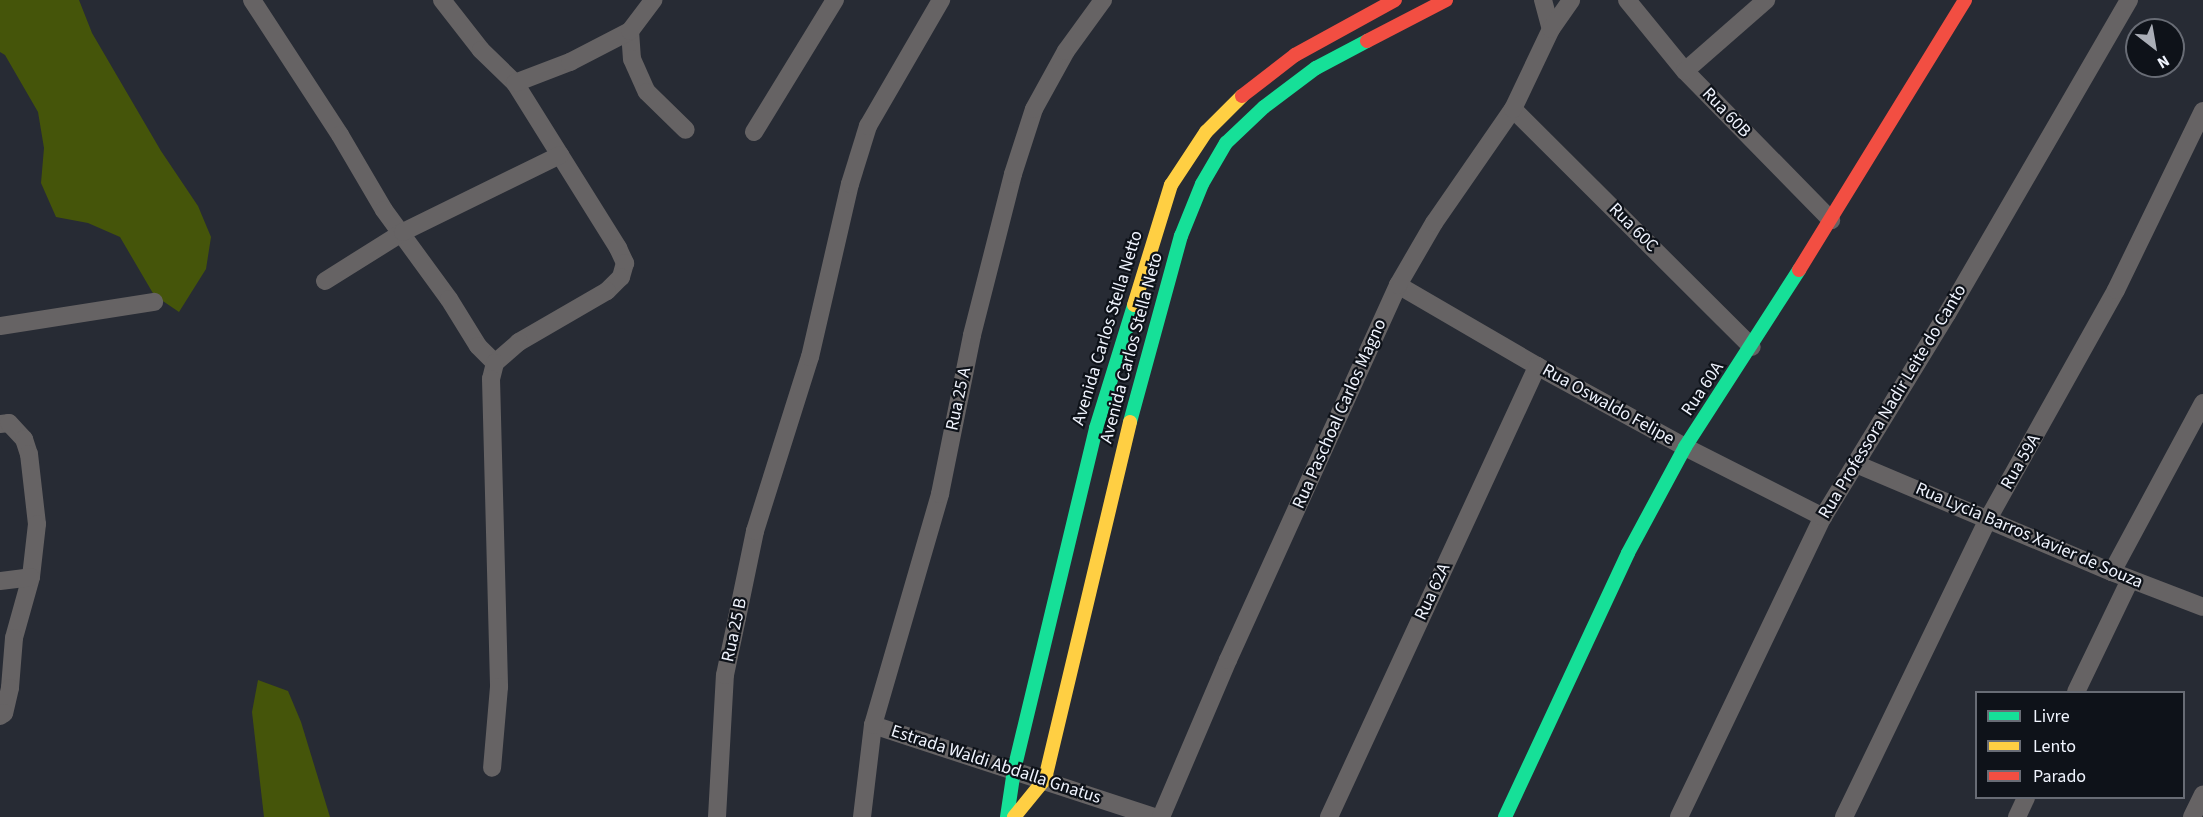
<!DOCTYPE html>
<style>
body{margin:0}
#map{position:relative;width:2203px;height:817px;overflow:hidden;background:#272b34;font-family:"Source Sans 3",sans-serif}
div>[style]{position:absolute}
.forest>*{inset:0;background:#45550a}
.street>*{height:18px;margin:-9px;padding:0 9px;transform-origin:9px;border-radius:9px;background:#666364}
.fast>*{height:14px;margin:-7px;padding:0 7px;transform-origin:7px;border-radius:7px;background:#16e098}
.slow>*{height:14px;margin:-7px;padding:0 7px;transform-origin:7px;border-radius:7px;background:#ffcf43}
.jam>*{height:14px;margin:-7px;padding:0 7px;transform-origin:7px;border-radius:7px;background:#f24e42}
span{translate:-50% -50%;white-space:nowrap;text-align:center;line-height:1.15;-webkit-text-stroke:4.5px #0e1219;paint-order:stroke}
.street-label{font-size:18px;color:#f0f4fe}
.legend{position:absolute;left:1975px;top:691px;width:210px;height:108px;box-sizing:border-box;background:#0e1219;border:2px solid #686c75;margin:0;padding:8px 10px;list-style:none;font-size:18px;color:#f0f4fe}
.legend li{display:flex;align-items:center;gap:12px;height:30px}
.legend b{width:30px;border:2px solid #686c75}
.north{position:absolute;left:2125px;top:18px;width:60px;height:60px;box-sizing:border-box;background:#0e1219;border:2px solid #686c75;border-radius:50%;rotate:149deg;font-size:16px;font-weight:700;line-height:24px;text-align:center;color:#f0f4fe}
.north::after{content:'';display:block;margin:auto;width:21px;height:27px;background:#aaaeb7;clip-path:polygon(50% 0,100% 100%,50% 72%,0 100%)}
</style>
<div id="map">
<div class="forest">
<i style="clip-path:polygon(0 0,79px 0,92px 33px,161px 151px,198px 206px,211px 237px,206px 269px,179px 312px,154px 295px,120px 237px,88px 223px,56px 217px,41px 183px,44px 148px,38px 112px,5px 55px,0 52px)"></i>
<i style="clip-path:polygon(258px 680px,288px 691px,301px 722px,330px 817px,264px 817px,252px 712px)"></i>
</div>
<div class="street">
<i style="left:252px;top:0;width:161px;rotate:56.9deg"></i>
<i style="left:340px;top:135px;width:87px;rotate:59.6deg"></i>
<i style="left:384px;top:210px;width:110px;rotate:53.9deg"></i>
<i style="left:449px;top:299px;width:55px;rotate:58.3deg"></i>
<i style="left:478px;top:346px;width:24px;rotate:45deg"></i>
<i style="left:442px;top:0;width:63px;rotate:52deg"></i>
<i style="left:481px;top:50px;width:47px;rotate:44.1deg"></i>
<i style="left:515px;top:83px;width:195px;rotate:58deg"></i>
<i style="left:618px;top:248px;width:17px;rotate:65deg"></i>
<i style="left:625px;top:263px;width:15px;rotate:106deg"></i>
<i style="left:621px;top:277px;width:20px;rotate:135deg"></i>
<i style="left:607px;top:291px;width:102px;rotate:149.9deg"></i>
<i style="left:519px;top:342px;width:32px;rotate:139deg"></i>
<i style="left:495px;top:363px;width:16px;rotate:104deg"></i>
<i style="left:491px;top:379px;width:308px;rotate:88.5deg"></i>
<i style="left:499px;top:687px;width:81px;rotate:94.9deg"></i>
<i style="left:1543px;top:0;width:30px;rotate:75deg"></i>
<i style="left:1627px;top:0;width:92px;rotate:50.8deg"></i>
<i style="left:1685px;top:71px;width:209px;rotate:45.6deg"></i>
<i style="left:630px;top:31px;width:28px;rotate:86deg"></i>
<i style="left:632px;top:59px;width:36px;rotate:66deg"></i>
<i style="left:647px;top:92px;width:54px;rotate:44.3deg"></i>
<i style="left:1685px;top:71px;width:108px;rotate:-41.2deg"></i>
<i style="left:515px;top:83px;width:59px;rotate:-20.9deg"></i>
<i style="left:570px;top:62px;width:68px;rotate:-27.3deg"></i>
<i style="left:630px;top:31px;width:39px;rotate:-53deg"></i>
<i style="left:1513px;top:109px;width:337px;rotate:44.9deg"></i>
<i style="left:754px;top:132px;width:155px;rotate:-58.5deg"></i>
<i style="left:325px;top:281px;width:92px;rotate:-32.1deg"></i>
<i style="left:403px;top:232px;width:175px;rotate:-26.1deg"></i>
<i style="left:1398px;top:285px;width:161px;rotate:30.2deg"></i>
<i style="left:1537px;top:366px;width:169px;rotate:28.7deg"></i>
<i style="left:1685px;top:447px;width:155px;rotate:26.9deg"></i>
<i style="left:0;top:326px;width:156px;rotate:-8.9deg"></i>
<i style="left:0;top:424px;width:9px;rotate:-6deg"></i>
<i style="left:9px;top:423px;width:22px;rotate:47deg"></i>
<i style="left:24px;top:439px;width:16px;rotate:72deg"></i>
<i style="left:29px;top:454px;width:70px;rotate:83.5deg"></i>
<i style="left:37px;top:524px;width:53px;rotate:96.5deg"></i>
<i style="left:31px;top:577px;width:63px;rotate:105.6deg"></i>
<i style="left:14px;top:638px;width:50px;rotate:94.6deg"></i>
<i style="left:10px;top:688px;width:26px;rotate:103deg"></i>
<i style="left:4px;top:713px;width:5px;rotate:143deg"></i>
<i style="left:1856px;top:464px;width:278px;rotate:22.9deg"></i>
<i style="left:2112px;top:572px;width:97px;rotate:21deg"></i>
<i style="left:2112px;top:572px;width:192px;rotate:-61.7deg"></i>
<i style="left:0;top:581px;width:31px;rotate:-7deg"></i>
<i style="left:2076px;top:692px;width:124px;rotate:-64.3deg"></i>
<i style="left:873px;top:725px;width:296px;rotate:18.1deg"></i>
<i style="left:717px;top:817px;width:142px;rotate:-86.8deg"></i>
<i style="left:725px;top:675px;width:58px;rotate:-78.1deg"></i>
<i style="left:737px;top:618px;width:89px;rotate:-78.3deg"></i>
<i style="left:755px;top:531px;width:182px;rotate:-72.5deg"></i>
<i style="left:810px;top:357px;width:178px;rotate:-77deg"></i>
<i style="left:850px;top:184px;width:61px;rotate:-72.8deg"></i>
<i style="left:868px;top:126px;width:146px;rotate:-59.9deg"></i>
<i style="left:862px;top:817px;width:93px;rotate:-83.2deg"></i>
<i style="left:873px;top:725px;width:241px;rotate:-73.8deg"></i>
<i style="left:940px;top:494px;width:162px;rotate:-78.6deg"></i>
<i style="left:972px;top:335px;width:166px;rotate:-75.7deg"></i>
<i style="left:1013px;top:174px;width:68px;rotate:-72.1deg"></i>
<i style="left:1034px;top:109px;width:66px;rotate:-61.1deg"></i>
<i style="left:1066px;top:51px;width:63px;rotate:-54deg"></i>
<i style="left:1161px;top:817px;width:171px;rotate:-66.9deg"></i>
<i style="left:1228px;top:660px;width:412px;rotate:-65.6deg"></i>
<i style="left:1398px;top:285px;width:72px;rotate:-59.9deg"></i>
<i style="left:1434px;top:223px;width:139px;rotate:-55.3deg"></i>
<i style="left:1513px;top:109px;width:89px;rotate:-64.6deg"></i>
<i style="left:1551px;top:29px;width:35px;rotate:-55deg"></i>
<i style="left:1329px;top:817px;width:497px;rotate:-65.2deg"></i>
<i style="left:1679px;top:817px;width:333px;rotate:-64.4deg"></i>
<i style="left:1823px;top:517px;width:238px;rotate:-58.6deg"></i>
<i style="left:1947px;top:314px;width:363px;rotate:-59.9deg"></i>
<i style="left:1844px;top:817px;width:331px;rotate:-64.2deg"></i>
<i style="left:1988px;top:519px;width:262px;rotate:-60.8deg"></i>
<i style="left:2116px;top:290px;width:199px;rotate:-64.1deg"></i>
<i style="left:2017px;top:817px;width:21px;rotate:-65deg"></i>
<i style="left:2192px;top:817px;width:25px;rotate:-64deg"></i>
</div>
<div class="fast">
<i style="left:1130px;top:422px;width:193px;rotate:-74.7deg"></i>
<i style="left:1181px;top:236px;width:56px;rotate:-68deg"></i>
<i style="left:1202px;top:184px;width:48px;rotate:-59.7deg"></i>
<i style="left:1226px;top:143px;width:52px;rotate:-43.5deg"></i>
<i style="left:1264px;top:107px;width:65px;rotate:-36.9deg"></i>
<i style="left:1316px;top:68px;width:58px;rotate:-27.9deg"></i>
<i style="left:1007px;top:817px;width:48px;rotate:-81.5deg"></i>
<i style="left:1014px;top:770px;width:352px;rotate:-76.5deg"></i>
<i style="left:1096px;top:428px;width:129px;rotate:-72.8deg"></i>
<i style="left:1505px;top:817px;width:291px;rotate:-65deg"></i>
<i style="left:1628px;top:553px;width:120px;rotate:-61.7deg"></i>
<i style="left:1685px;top:447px;width:211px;rotate:-57.2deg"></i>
</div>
<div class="slow">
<i style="left:1134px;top:305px;width:126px;rotate:-72.9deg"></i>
<i style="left:1171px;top:185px;width:64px;rotate:-56.6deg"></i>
<i style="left:1206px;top:132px;width:51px;rotate:-45deg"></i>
<i style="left:1014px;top:817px;width:49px;rotate:-50.8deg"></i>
<i style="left:1045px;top:779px;width:367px;rotate:-76.6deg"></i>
</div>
<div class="jam">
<i style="left:1367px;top:41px;width:89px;rotate:-27.4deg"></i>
<i style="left:1242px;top:96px;width:67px;rotate:-37.7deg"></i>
<i style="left:1295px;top:55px;width:114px;rotate:-28.8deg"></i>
<i style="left:1799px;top:270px;width:317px;rotate:-58.4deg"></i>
</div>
<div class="street-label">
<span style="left:1726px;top:113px;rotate:46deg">Rua 60B</span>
<span style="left:1633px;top:228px;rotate:45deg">Rua 60C</span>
<span style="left:1108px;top:328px;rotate:-73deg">Avenida Carlos Stella Netto</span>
<span style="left:1132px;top:348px;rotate:-75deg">Avenida Carlos Stella Neto</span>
<span style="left:1703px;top:389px;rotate:-56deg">Rua 60A</span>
<span style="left:959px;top:399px;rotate:-78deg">Rua 25 A</span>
<span style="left:1893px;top:402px;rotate:-59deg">Rua Professora Nadir Leite do Canto</span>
<span style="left:1608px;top:405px;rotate:29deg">Rua Oswaldo Felipe</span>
<span style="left:1340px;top:414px;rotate:-66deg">Rua Paschoal Carlos Magno</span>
<span style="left:2021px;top:462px;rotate:-60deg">Rua 59A</span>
<span style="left:2029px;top:536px;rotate:23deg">Rua Lycia Barros Xavier de Souza</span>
<span style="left:1433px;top:592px;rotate:-65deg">Rua 62A</span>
<span style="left:735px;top:630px;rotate:-78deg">Rua 25 B</span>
<span style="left:996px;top:765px;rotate:18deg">Estrada Waldi Abdalla Gnatus</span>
</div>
<ul class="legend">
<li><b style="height:8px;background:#16e098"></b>Livre</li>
<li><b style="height:8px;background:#ffcf43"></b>Lento</li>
<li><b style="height:8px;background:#f24e42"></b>Parado</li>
</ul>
<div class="north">N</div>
</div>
